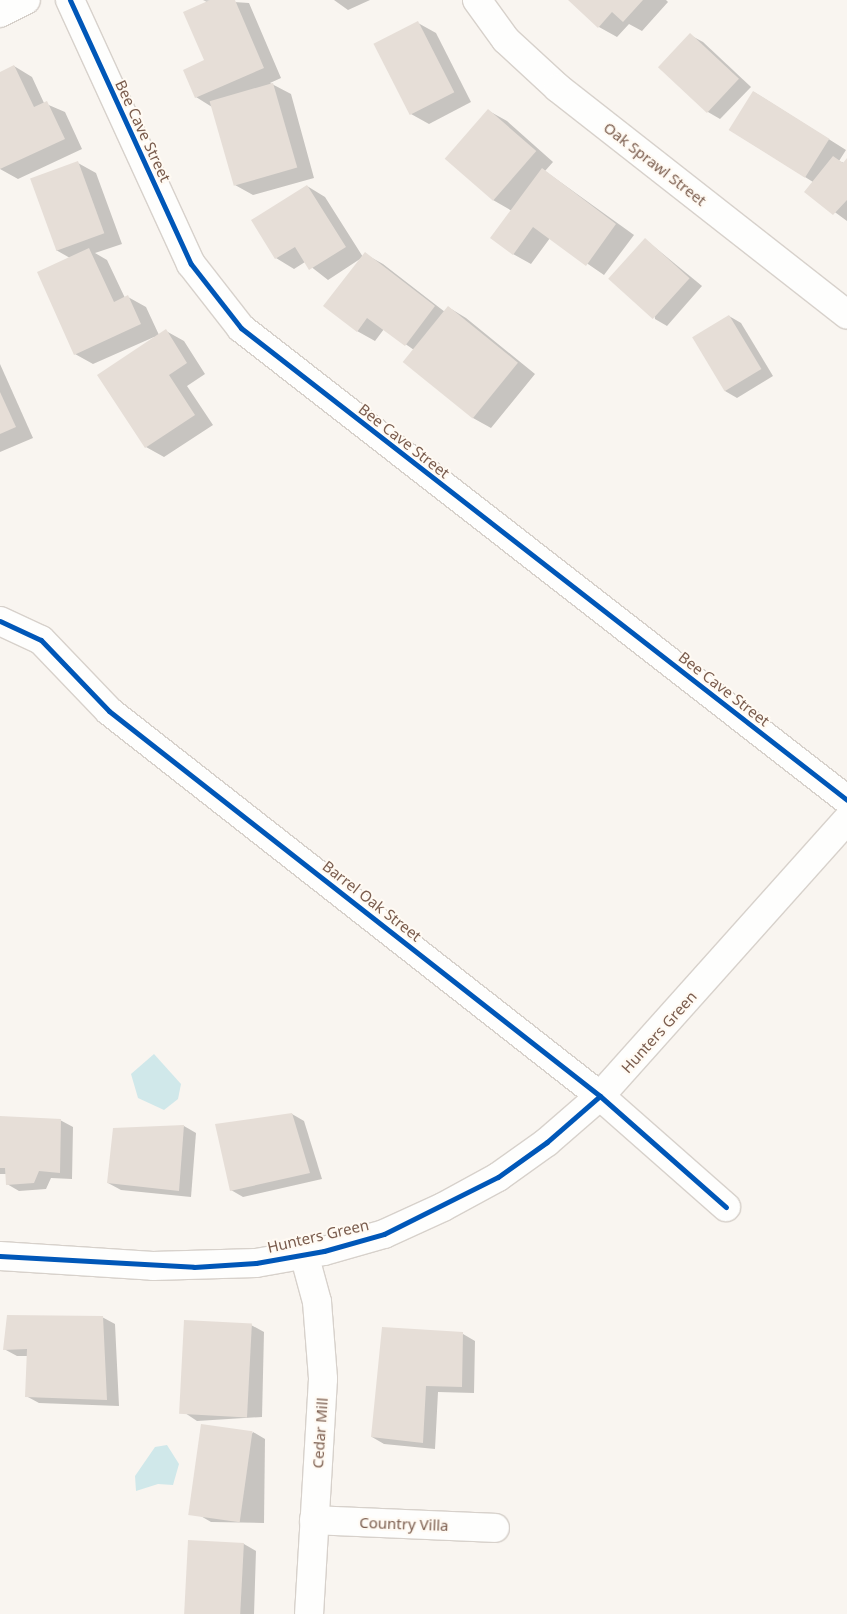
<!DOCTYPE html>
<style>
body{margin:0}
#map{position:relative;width:847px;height:1614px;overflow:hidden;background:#f9f5f0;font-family:"Noto Sans",sans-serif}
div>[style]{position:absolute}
.water>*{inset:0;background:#d0e8ea}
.shadow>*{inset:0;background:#0003}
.building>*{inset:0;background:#e6ded7;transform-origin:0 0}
.roads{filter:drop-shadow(1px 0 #d7d1cb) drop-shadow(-1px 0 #d7d1cb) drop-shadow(0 1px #d7d1cb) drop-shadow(0 -1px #d7d1cb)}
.street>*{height:28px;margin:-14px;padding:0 14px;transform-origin:14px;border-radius:14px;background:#fefefd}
.cycleway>*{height:5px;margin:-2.5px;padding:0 2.5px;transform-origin:2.5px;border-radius:2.5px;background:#0057b8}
span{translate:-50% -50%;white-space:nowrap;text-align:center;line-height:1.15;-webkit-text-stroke:4px #fffaf3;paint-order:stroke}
.street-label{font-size:15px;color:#7a5c4d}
</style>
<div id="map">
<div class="water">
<i style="clip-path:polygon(154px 1054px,181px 1084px,178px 1099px,164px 1110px,138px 1098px,131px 1074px)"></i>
<i style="clip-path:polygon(167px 1445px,179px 1464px,173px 1485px,158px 1484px,136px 1491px,135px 1476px,155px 1447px)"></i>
</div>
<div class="shadow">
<i style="clip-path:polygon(203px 0,249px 3px,281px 78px,270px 83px,291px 94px,314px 178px,253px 195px,235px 185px,212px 107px,196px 97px,206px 61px,207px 2px)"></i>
<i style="clip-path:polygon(334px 0,370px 0,348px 10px)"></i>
<i style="clip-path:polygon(570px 0,666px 0,668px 2px,642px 31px,629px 24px,617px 37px,599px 27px)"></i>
<i style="clip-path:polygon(418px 23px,436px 33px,471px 102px,429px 124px,411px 114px)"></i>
<i style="clip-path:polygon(690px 35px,703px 42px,751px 87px,720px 119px,708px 112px,660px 67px)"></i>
<i style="clip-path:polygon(14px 66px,32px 77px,44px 103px,65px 112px,82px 149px,18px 179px,0 169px,0 73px)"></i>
<i style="clip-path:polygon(754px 92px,846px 150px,839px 161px,844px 163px,847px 160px,847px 221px,806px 191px,813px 182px,730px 130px)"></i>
<i style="clip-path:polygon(489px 111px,507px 121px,553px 162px,545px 171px,634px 235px,604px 275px,550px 238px,531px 264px,513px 254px,512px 211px,493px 200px)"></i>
<i style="clip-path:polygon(78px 163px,96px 173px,122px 244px,95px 253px,107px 260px,125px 298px,128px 297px,146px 307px,159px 335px,166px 331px,184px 341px,205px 374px,187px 386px,213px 425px,164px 457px,146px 447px,154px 337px,93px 364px,75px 354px,70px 258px,56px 250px)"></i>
<i style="clip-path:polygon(307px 186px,325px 197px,363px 257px,365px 254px,383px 264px,445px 312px,448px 307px,466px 318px,535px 374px,491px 428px,473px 418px,414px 350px,384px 329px,375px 341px,357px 331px,360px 259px,328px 280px,305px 262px,294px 269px,276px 258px,253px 221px)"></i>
<i style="clip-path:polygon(646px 240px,702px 286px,667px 326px,655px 319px)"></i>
<i style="clip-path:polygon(729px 316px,741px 323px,773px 376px,737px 398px,725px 391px)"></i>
<i style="clip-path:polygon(0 364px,33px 438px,0 452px)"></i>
<i style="clip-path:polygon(292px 1114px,304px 1121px,322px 1179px,243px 1197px,231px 1190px)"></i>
<i style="clip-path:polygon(0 1117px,60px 1120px,73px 1127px,72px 1179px,51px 1178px,46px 1189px,19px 1191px,7px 1184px,7px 1174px,0 1174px)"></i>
<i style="clip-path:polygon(184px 1126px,196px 1133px,191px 1197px,121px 1190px,108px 1183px)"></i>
<i style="clip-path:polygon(102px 1317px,115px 1324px,119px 1406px,39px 1403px,26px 1396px,28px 1356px,17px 1356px,4px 1349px)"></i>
<i style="clip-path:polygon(251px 1325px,264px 1332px,262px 1417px,197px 1421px,185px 1413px)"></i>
<i style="clip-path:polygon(463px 1334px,475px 1341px,474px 1393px,438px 1392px,435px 1449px,384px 1444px,372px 1437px)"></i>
<i style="clip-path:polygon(253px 1432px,265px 1439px,264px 1523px,211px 1522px,199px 1515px)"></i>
<i style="clip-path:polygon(190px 1542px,244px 1544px,256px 1551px,254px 1614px,190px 1614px)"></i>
</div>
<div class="building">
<i style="clip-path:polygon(210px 0,235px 0,264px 68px,195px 98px,183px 70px,204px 60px,183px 12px)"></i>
<i style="clip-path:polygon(568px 0,643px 0,623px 22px,612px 12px,598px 28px)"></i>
<i style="left:418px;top:21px;width:80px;height:50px;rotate:63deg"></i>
<i style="left:690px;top:33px;width:67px;height:47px;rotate:43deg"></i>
<i style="clip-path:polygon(14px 65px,34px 107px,47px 101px,65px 139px,0 169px,0 72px)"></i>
<i style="left:273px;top:83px;width:88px;height:66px;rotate:74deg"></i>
<i style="left:753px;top:91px;width:90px;height:46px;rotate:32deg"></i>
<i style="left:488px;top:109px;width:64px;height:66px;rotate:41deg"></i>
<i style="clip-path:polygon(833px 156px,843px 163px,847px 158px,847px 200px,833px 215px,804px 192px)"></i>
<i style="left:78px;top:161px;width:77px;height:51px;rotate:70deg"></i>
<i style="clip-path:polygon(542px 168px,616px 224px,586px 266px,533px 227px,513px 255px,490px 238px)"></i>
<i style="clip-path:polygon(307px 185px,346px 247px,309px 270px,295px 247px,275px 259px,251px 220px)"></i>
<i style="left:645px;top:238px;width:60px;height:55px;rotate:42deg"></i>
<i style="clip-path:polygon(89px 248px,114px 302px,128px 295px,141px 324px,74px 355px,37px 272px)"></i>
<i style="clip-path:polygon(365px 252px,435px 306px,405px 346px,367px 318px,357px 332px,323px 306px)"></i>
<i style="left:448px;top:306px;width:90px;height:72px;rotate:39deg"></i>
<i style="left:729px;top:315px;width:63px;height:43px;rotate:59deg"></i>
<i style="clip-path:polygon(166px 329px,187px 363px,169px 375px,195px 415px,145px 448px,97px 375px)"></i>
<i style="clip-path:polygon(0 392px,16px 427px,0 434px)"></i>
<i style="clip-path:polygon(292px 1113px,310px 1173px,230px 1191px,215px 1124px)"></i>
<i style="clip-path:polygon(0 1116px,61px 1119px,60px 1173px,39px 1171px,34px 1183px,6px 1185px,5px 1168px,0 1168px)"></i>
<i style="clip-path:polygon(184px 1125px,179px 1191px,107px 1183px,113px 1128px)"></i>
<i style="clip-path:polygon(7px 1315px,103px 1316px,107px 1400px,25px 1397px,27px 1349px,3px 1350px)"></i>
<i style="left:184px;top:1320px;width:68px;height:94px;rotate:3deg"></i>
<i style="clip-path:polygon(382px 1327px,463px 1332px,462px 1387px,426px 1386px,423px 1443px,371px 1437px)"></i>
<i style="left:201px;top:1424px;width:52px;height:92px;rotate:8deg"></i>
<i style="left:188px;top:1540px;width:56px;height:74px;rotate:3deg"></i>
</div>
<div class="roads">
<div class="street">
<i style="left:70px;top:0;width:290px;rotate:65.4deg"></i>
<i style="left:191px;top:264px;width:81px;rotate:52deg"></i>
<i style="left:241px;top:328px;width:768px;rotate:37.91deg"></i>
<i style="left:477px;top:0;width:49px;rotate:54.1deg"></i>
<i style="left:506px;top:40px;width:71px;rotate:42.7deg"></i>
<i style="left:558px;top:88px;width:367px;rotate:38.1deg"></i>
<i style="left:0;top:13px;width:29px;rotate:-27deg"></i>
<i style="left:0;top:621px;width:45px;rotate:24.9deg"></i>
<i style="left:41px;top:640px;width:98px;rotate:46.2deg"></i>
<i style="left:109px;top:711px;width:624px;rotate:38.1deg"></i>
<i style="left:600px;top:1096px;width:168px;rotate:41.4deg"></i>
<i style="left:304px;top:1254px;width:50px;rotate:74.8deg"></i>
<i style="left:317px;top:1302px;width:77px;rotate:85.5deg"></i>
<i style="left:323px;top:1379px;width:235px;rotate:93.4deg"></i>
<i style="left:0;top:1256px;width:153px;rotate:3.7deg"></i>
<i style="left:153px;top:1266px;width:103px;rotate:-1.7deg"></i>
<i style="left:256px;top:1263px;width:69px;rotate:-10deg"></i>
<i style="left:324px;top:1251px;width:62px;rotate:-15.8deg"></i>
<i style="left:384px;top:1234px;width:65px;rotate:-24.6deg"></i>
<i style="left:443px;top:1207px;width:63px;rotate:-28.6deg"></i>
<i style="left:498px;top:1177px;width:60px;rotate:-35.5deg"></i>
<i style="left:547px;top:1142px;width:70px;rotate:-41deg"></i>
<i style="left:600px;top:1096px;width:370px;rotate:-48.2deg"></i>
<i style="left:314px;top:1520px;width:181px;rotate:2.5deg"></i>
</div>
</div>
<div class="cycleway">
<i style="left:70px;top:0;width:290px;rotate:65.4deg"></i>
<i style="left:191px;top:264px;width:81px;rotate:52deg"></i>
<i style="left:241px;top:328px;width:768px;rotate:37.91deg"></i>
<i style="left:0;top:621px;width:45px;rotate:24.9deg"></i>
<i style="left:41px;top:640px;width:98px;rotate:46.2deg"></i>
<i style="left:109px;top:711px;width:624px;rotate:38.1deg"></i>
<i style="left:600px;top:1096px;width:168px;rotate:41.4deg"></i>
<i style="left:0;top:1256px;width:194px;rotate:3.2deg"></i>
<i style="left:194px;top:1267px;width:62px;rotate:-3.7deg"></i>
<i style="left:256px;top:1263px;width:69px;rotate:-10deg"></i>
<i style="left:324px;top:1251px;width:62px;rotate:-15.8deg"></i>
<i style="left:384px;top:1234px;width:127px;rotate:-26.6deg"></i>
<i style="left:498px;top:1177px;width:60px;rotate:-35.5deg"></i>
<i style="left:547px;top:1142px;width:70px;rotate:-41deg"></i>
</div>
<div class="street-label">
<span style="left:143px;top:131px;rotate:65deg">Bee Cave Street</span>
<span style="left:655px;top:164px;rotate:38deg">Oak Sprawl Street</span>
<span style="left:404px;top:441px;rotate:38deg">Bee Cave Street</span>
<span style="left:724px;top:689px;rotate:38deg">Bee Cave Street</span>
<span style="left:372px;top:901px;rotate:38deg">Barrel Oak Street</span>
<span style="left:659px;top:1032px;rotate:-48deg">Hunters Green</span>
<span style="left:318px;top:1236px;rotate:-13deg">Hunters Green</span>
<span style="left:320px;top:1433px;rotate:-86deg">Cedar Mill</span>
<span style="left:404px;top:1524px;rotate:2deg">Country Villa</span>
</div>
</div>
